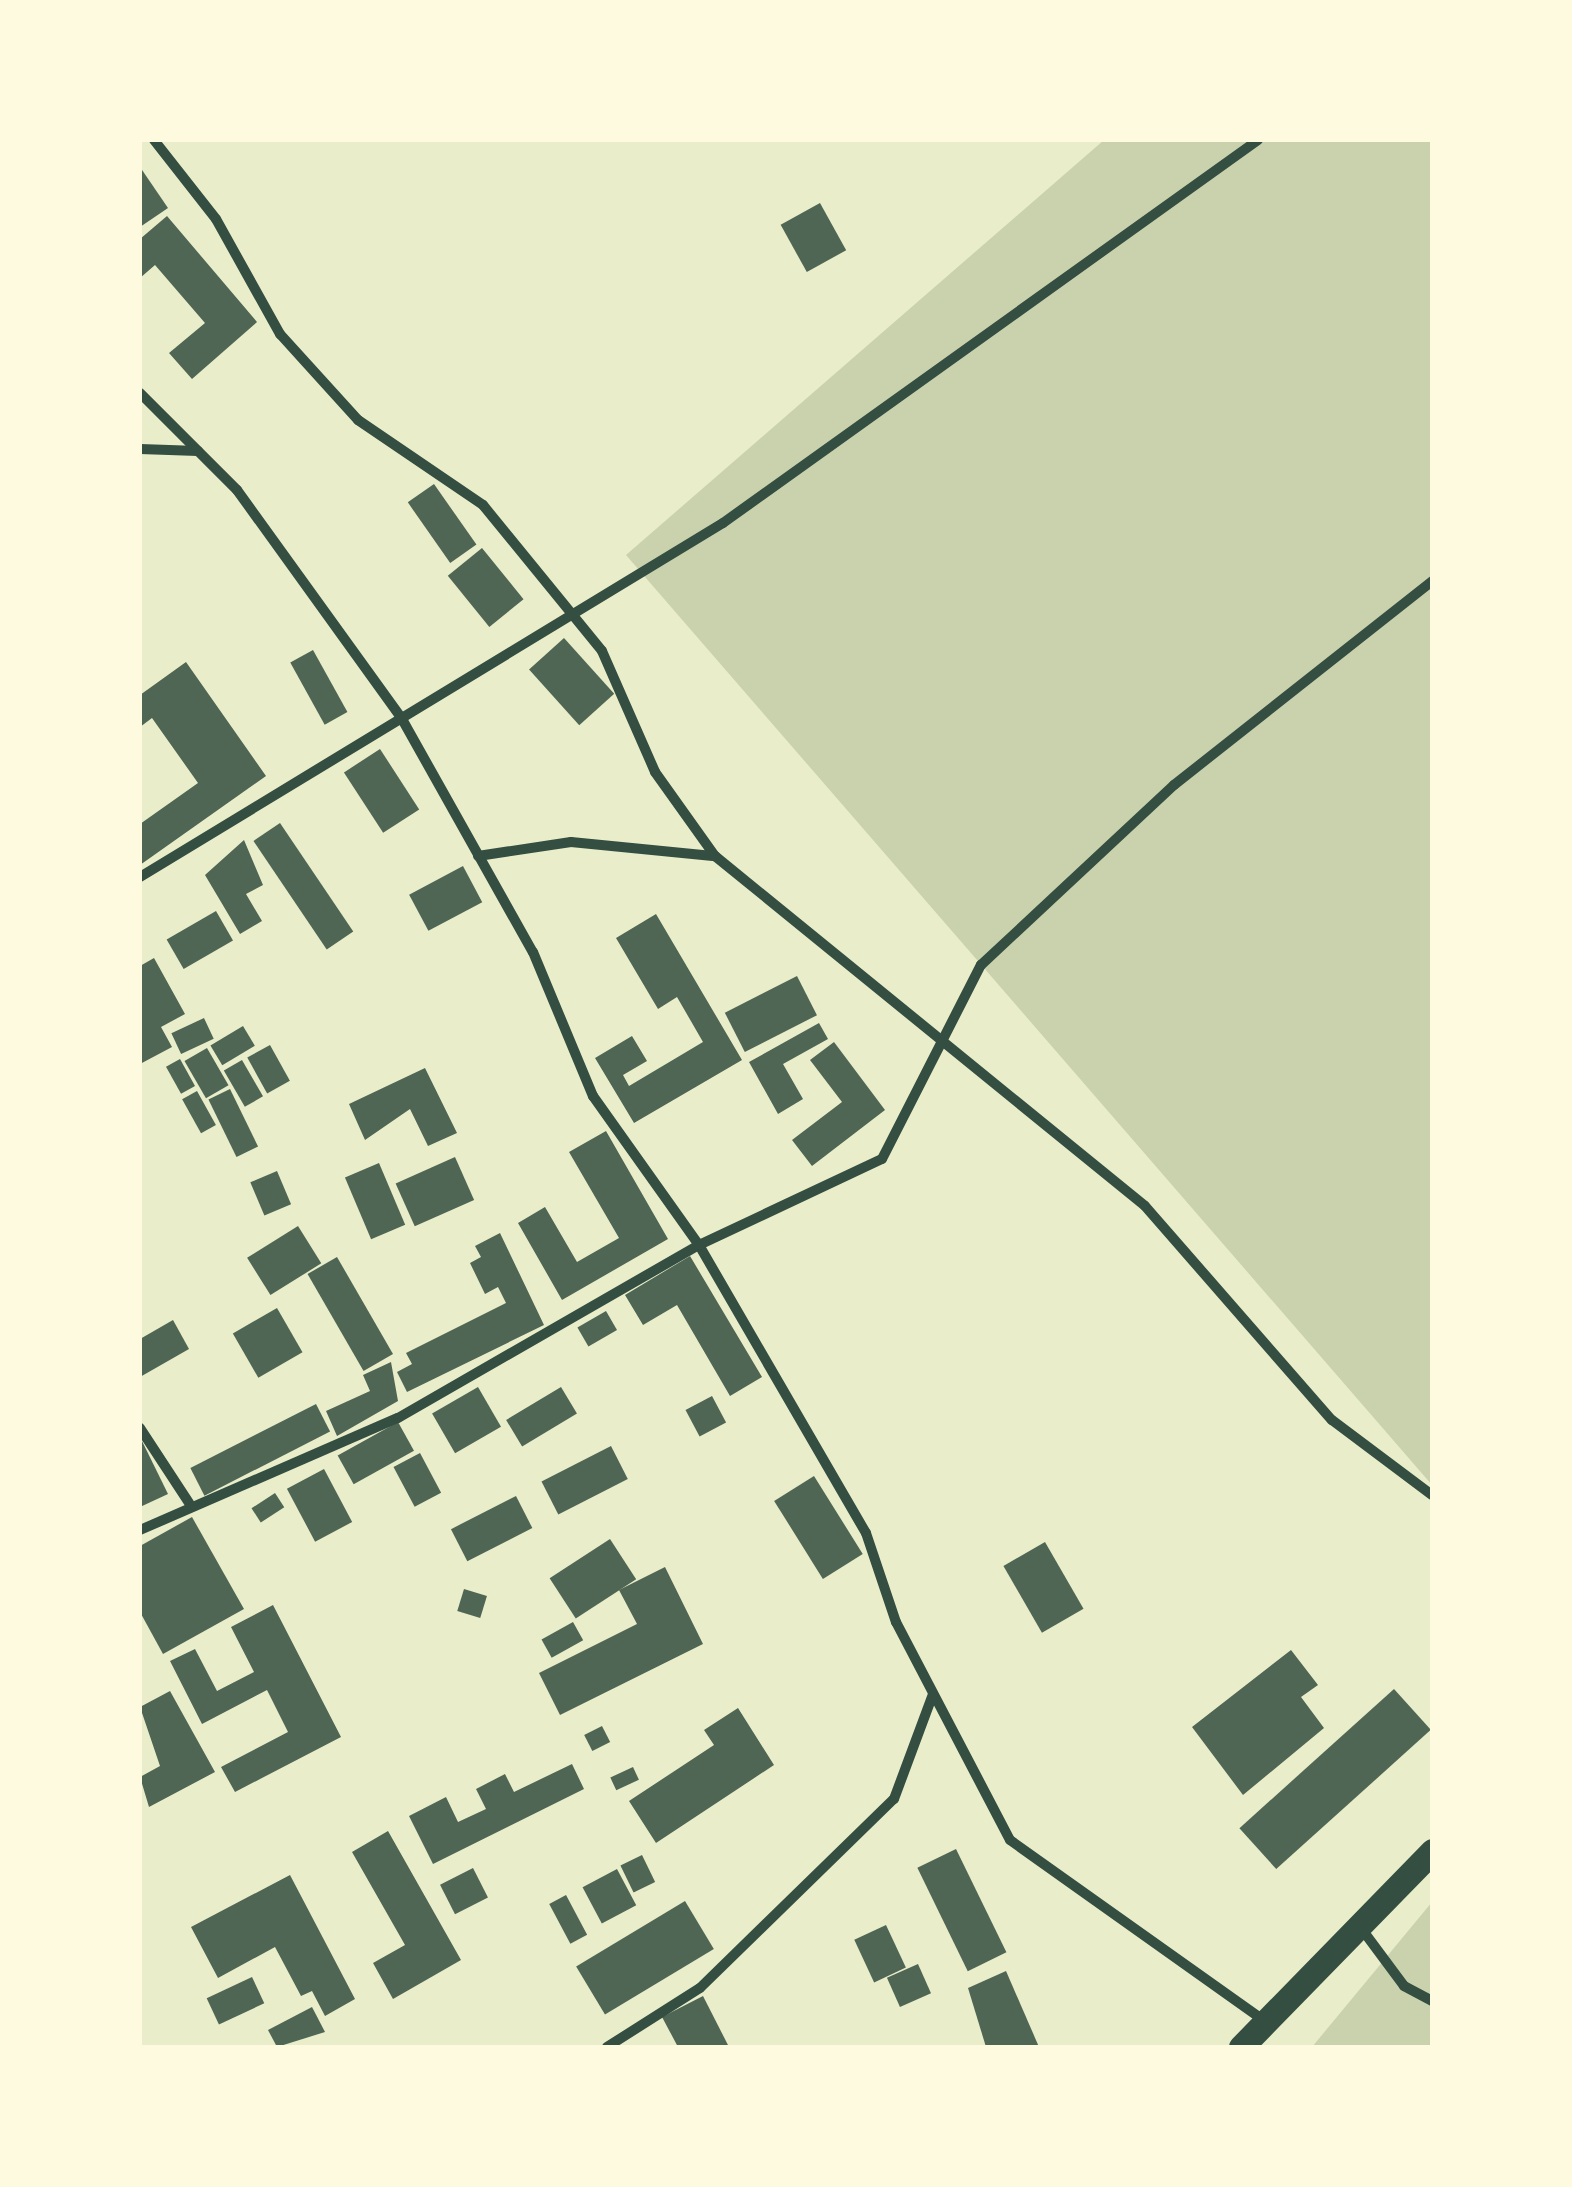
<!DOCTYPE html>
<style>
body{margin:0}
#map{position:relative;width:1572px;height:2187px;overflow:hidden;background:#e9edc9;font-family:Signika,sans-serif}
div>[style]{position:absolute}
.green>*{inset:0;background:#cad2ad}
.building>*{inset:0;background:#4f6655;transform-origin:0 0}
.minor>*{height:10px;margin:-5px;padding:0 5px;transform-origin:5px;border-radius:5px;background:#344e41}
.primary>*{height:25px;margin:-12.5px;padding:0 12.5px;transform-origin:12.5px;border-radius:12.5px;background:#344e41}
span{translate:-50% -50%;white-space:nowrap;text-align:center;line-height:1.15;-webkit-text-stroke:10px #fefae0;paint-order:stroke}
.frame{position:absolute;inset:0;border:142px solid #fefae0;pointer-events:none}
</style>
<div id="map">
<div class="green">
<i style="clip-path:polygon(1104px 140px,1432px 140px,1432px 1485px,626px 555px)"></i>
<i style="clip-path:polygon(1432px 1902px,1432px 2047px,1312px 2047px)"></i>
</div>
<div class="building">
<i style="clip-path:polygon(140px 167px,168px 208px,140px 227px)"></i>
<i style="left:820px;top:203px;width:54px;height:45px;rotate:61deg"></i>
<i style="clip-path:polygon(167px 216px,257px 322px,192px 379px,169px 353px,205px 323px,155px 265px,140px 278px,140px 239px)"></i>
<i style="left:434px;top:484px;width:74px;height:32px;rotate:55deg"></i>
<i style="left:482px;top:548px;width:66px;height:44px;rotate:51deg"></i>
<i style="left:564px;top:638px;width:75px;height:47px;rotate:48deg"></i>
<i style="left:313px;top:650px;width:71px;height:26px;rotate:61deg"></i>
<i style="clip-path:polygon(186px 662px,266px 776px,140px 865px,140px 824px,198px 783px,152px 718px,140px 727px,140px 695px)"></i>
<i style="left:380px;top:749px;width:72px;height:43px;rotate:57deg"></i>
<i style="left:280px;top:823px;width:131px;height:32px;rotate:56deg"></i>
<i style="clip-path:polygon(244px 840px,263px 885px,246px 894px,262px 921px,240px 934px,205px 875px)"></i>
<i style="left:463px;top:866px;width:41px;height:61px;rotate:62deg"></i>
<i style="left:216px;top:911px;width:34px;height:57px;rotate:60deg"></i>
<i style="clip-path:polygon(656px 914px,742px 1060px,634px 1123px,595px 1058px,632px 1036px,647px 1061px,623px 1075px,629px 1086px,703px 1042px,677px 997px,658px 1009px,616px 938px)"></i>
<i style="clip-path:polygon(154px 958px,185px 1014px,161px 1027px,172px 1047px,140px 1064px,140px 966px)"></i>
<i style="left:797px;top:976px;width:44px;height:81px;rotate:63deg"></i>
<i style="left:204px;top:1018px;width:23px;height:36px;rotate:65deg"></i>
<i style="clip-path:polygon(819px 1023px,828px 1039px,783px 1064px,803px 1099px,778px 1114px,749px 1062px)"></i>
<i style="left:243px;top:1026px;width:23px;height:38px;rotate:59deg"></i>
<i style="clip-path:polygon(834px 1042px,885px 1110px,812px 1166px,792px 1140px,842px 1102px,810px 1060px)"></i>
<i style="left:270px;top:1045px;width:41px;height:26px;rotate:61deg"></i>
<i style="left:207px;top:1048px;width:43px;height:26px;rotate:60deg"></i>
<i style="left:180px;top:1059px;width:31px;height:16px;rotate:61deg"></i>
<i style="left:242px;top:1060px;width:42px;height:21px;rotate:60deg"></i>
<i style="clip-path:polygon(425px 1068px,457px 1133px,428px 1146px,410px 1109px,365px 1140px,349px 1104px)"></i>
<i style="left:230px;top:1089px;width:64px;height:24px;rotate:64deg"></i>
<i style="left:197px;top:1091px;width:39px;height:17px;rotate:61deg"></i>
<i style="clip-path:polygon(606px 1131px,668px 1239px,562px 1300px,518px 1223px,545px 1207px,577px 1262px,619px 1238px,569px 1152px)"></i>
<i style="left:455px;top:1157px;width:47px;height:65px;rotate:66deg"></i>
<i style="left:379px;top:1163px;width:67px;height:37px;rotate:67deg"></i>
<i style="left:277px;top:1171px;width:36px;height:29px;rotate:67deg"></i>
<i style="left:298px;top:1226px;width:44px;height:60px;rotate:58deg"></i>
<i style="clip-path:polygon(500px 1233px,544px 1325px,407px 1392px,397px 1372px,412px 1364px,406px 1353px,506px 1303px,498px 1287px,485px 1294px,470px 1263px,481px 1257px,475px 1246px)"></i>
<i style="clip-path:polygon(690px 1256px,762px 1377px,730px 1396px,677px 1305px,643px 1325px,625px 1295px)"></i>
<i style="left:337px;top:1257px;width:112px;height:34px;rotate:60deg"></i>
<i style="left:277px;top:1308px;width:51px;height:51px;rotate:60deg"></i>
<i style="left:606px;top:1311px;width:22px;height:33px;rotate:60deg"></i>
<i style="clip-path:polygon(173px 1320px,189px 1349px,140px 1377px,140px 1339px)"></i>
<i style="clip-path:polygon(391px 1362px,398px 1401px,337px 1436px,326px 1411px,370px 1391px,363px 1375px)"></i>
<i style="left:478px;top:1387px;width:46px;height:53px;rotate:60deg"></i>
<i style="left:561px;top:1387px;width:31px;height:64px;rotate:59deg"></i>
<i style="left:712px;top:1396px;width:30px;height:30px;rotate:62deg"></i>
<i style="left:316px;top:1404px;width:31px;height:141px;rotate:63deg"></i>
<i style="left:398px;top:1422px;width:33px;height:69px;rotate:61deg"></i>
<i style="clip-path:polygon(140px 1437px,168px 1494px,140px 1507px)"></i>
<i style="left:611px;top:1446px;width:37px;height:78px;rotate:63deg"></i>
<i style="left:420px;top:1453px;width:45px;height:30px;rotate:62deg"></i>
<i style="left:324px;top:1469px;width:60px;height:42px;rotate:62deg"></i>
<i style="left:814px;top:1476px;width:92px;height:47px;rotate:58deg"></i>
<i style="left:275px;top:1493px;width:17px;height:28px;rotate:57deg"></i>
<i style="left:516px;top:1496px;width:36px;height:73px;rotate:63deg"></i>
<i style="clip-path:polygon(192px 1517px,244px 1609px,163px 1654px,140px 1612px,140px 1546px)"></i>
<i style="left:610px;top:1539px;width:48px;height:72px;rotate:57deg"></i>
<i style="left:1045px;top:1542px;width:77px;height:48px;rotate:60deg"></i>
<i style="clip-path:polygon(665px 1567px,703px 1644px,560px 1715px,539px 1673px,637px 1624px,619px 1590px)"></i>
<i style="left:464px;top:1589px;width:24px;height:23px;rotate:17deg"></i>
<i style="clip-path:polygon(273px 1605px,341px 1737px,235px 1792px,221px 1767px,288px 1732px,267px 1690px,202px 1724px,170px 1661px,195px 1649px,217px 1691px,254px 1672px,231px 1627px)"></i>
<i style="left:573px;top:1622px;width:21px;height:36px;rotate:61deg"></i>
<i style="clip-path:polygon(1291px 1650px,1318px 1685px,1301px 1697px,1324px 1728px,1243px 1795px,1192px 1727px)"></i>
<i style="left:1394px;top:1689px;width:55px;height:208px;rotate:48deg"></i>
<i style="clip-path:polygon(170px 1691px,215px 1772px,149px 1807px,140px 1777px,160px 1766px,140px 1707px)"></i>
<i style="clip-path:polygon(738px 1708px,774px 1765px,656px 1843px,629px 1801px,714px 1745px,704px 1730px)"></i>
<i style="left:602px;top:1726px;width:18px;height:20px;rotate:63deg"></i>
<i style="clip-path:polygon(572px 1764px,584px 1789px,433px 1864px,409px 1816px,446px 1797px,458px 1822px,486px 1809px,476px 1789px,505px 1774px,514px 1792px)"></i>
<i style="left:633px;top:1767px;width:14px;height:25px;rotate:65deg"></i>
<i style="clip-path:polygon(388px 1831px,461px 1960px,393px 1999px,373px 1963px,405px 1945px,352px 1852px)"></i>
<i style="left:956px;top:1849px;width:115px;height:43px;rotate:64deg"></i>
<i style="left:642px;top:1855px;width:30px;height:24px;rotate:64deg"></i>
<i style="left:473px;top:1868px;width:33px;height:37px;rotate:63deg"></i>
<i style="left:617px;top:1869px;width:41px;height:39px;rotate:62deg"></i>
<i style="clip-path:polygon(290px 1875px,355px 1999px,325px 2016px,312px 1991px,301px 1996px,275px 1947px,218px 1978px,191px 1927px)"></i>
<i style="left:566px;top:1895px;width:45px;height:19px;rotate:62deg"></i>
<i style="left:685px;top:1901px;width:56px;height:127px;rotate:59deg"></i>
<i style="left:886px;top:1925px;width:47px;height:35px;rotate:65deg"></i>
<i style="left:918px;top:1964px;width:32px;height:34px;rotate:66deg"></i>
<i style="clip-path:polygon(1006px 1971px,1039px 2047px,986px 2047px,968px 1988px)"></i>
<i style="left:252px;top:1977px;width:29px;height:50px;rotate:65deg"></i>
<i style="clip-path:polygon(703px 1996px,729px 2047px,678px 2047px,662px 2017px)"></i>
<i style="clip-path:polygon(312px 2007px,325px 2032px,277px 2047px,268px 2030px)"></i>
</div>
<div class="minor">
<i style="left:154px;top:140px;width:100px;rotate:51.9deg"></i>
<i style="left:216px;top:219px;width:132px;rotate:60.9deg"></i>
<i style="left:280px;top:334px;width:116px;rotate:47.8deg"></i>
<i style="left:358px;top:420px;width:151px;rotate:34.2deg"></i>
<i style="left:483px;top:505px;width:188px;rotate:50.8deg"></i>
<i style="left:602px;top:651px;width:132px;rotate:66.3deg"></i>
<i style="left:655px;top:772px;width:103px;rotate:54.5deg"></i>
<i style="left:715px;top:856px;width:554px;rotate:39.14deg"></i>
<i style="left:1145px;top:1206px;width:284px;rotate:48.9deg"></i>
<i style="left:1332px;top:1420px;width:125px;rotate:36.9deg"></i>
<i style="left:140px;top:393px;width:137px;rotate:45deg"></i>
<i style="left:237px;top:490px;width:282px;rotate:54.2deg"></i>
<i style="left:402px;top:719px;width:267px;rotate:60.7deg"></i>
<i style="left:533px;top:952px;width:156px;rotate:67.4deg"></i>
<i style="left:593px;top:1096px;width:183px;rotate:54.6deg"></i>
<i style="left:699px;top:1245px;width:333px;rotate:59.9deg"></i>
<i style="left:866px;top:1533px;width:94px;rotate:71.4deg"></i>
<i style="left:896px;top:1622px;width:246px;rotate:62.4deg"></i>
<i style="left:1010px;top:1840px;width:310px;rotate:35.4deg"></i>
<i style="left:140px;top:449px;width:58px;rotate:2deg"></i>
<i style="left:478px;top:856px;width:94px;rotate:-8.6deg"></i>
<i style="left:571px;top:842px;width:145px;rotate:5.6deg"></i>
<i style="left:140px;top:877px;width:682px;rotate:-31.27deg"></i>
<i style="left:723px;top:523px;width:658px;rotate:-35.6deg"></i>
<i style="left:140px;top:1428px;width:90px;rotate:56.8deg"></i>
<i style="left:140px;top:1530px;width:281px;rotate:-23.5deg"></i>
<i style="left:398px;top:1418px;width:347px;rotate:-29.9deg"></i>
<i style="left:699px;top:1245px;width:202px;rotate:-25.2deg"></i>
<i style="left:882px;top:1159px;width:218px;rotate:-63deg"></i>
<i style="left:981px;top:965px;width:264px;rotate:-43deg"></i>
<i style="left:1174px;top:785px;width:329px;rotate:-38.3deg"></i>
<i style="left:1361px;top:1928px;width:72px;rotate:53.4deg"></i>
<i style="left:1404px;top:1986px;width:32px;rotate:28deg"></i>
<i style="left:607px;top:2047px;width:110px;rotate:-32.4deg"></i>
<i style="left:700px;top:1988px;width:271px;rotate:-44.3deg"></i>
<i style="left:894px;top:1799px;width:112px;rotate:-69.6deg"></i>
</div>
<div class="primary">
<i style="left:1241px;top:2047px;width:274px;rotate:-45.7deg"></i>
</div>
<div class="frame"></div>
</div>
